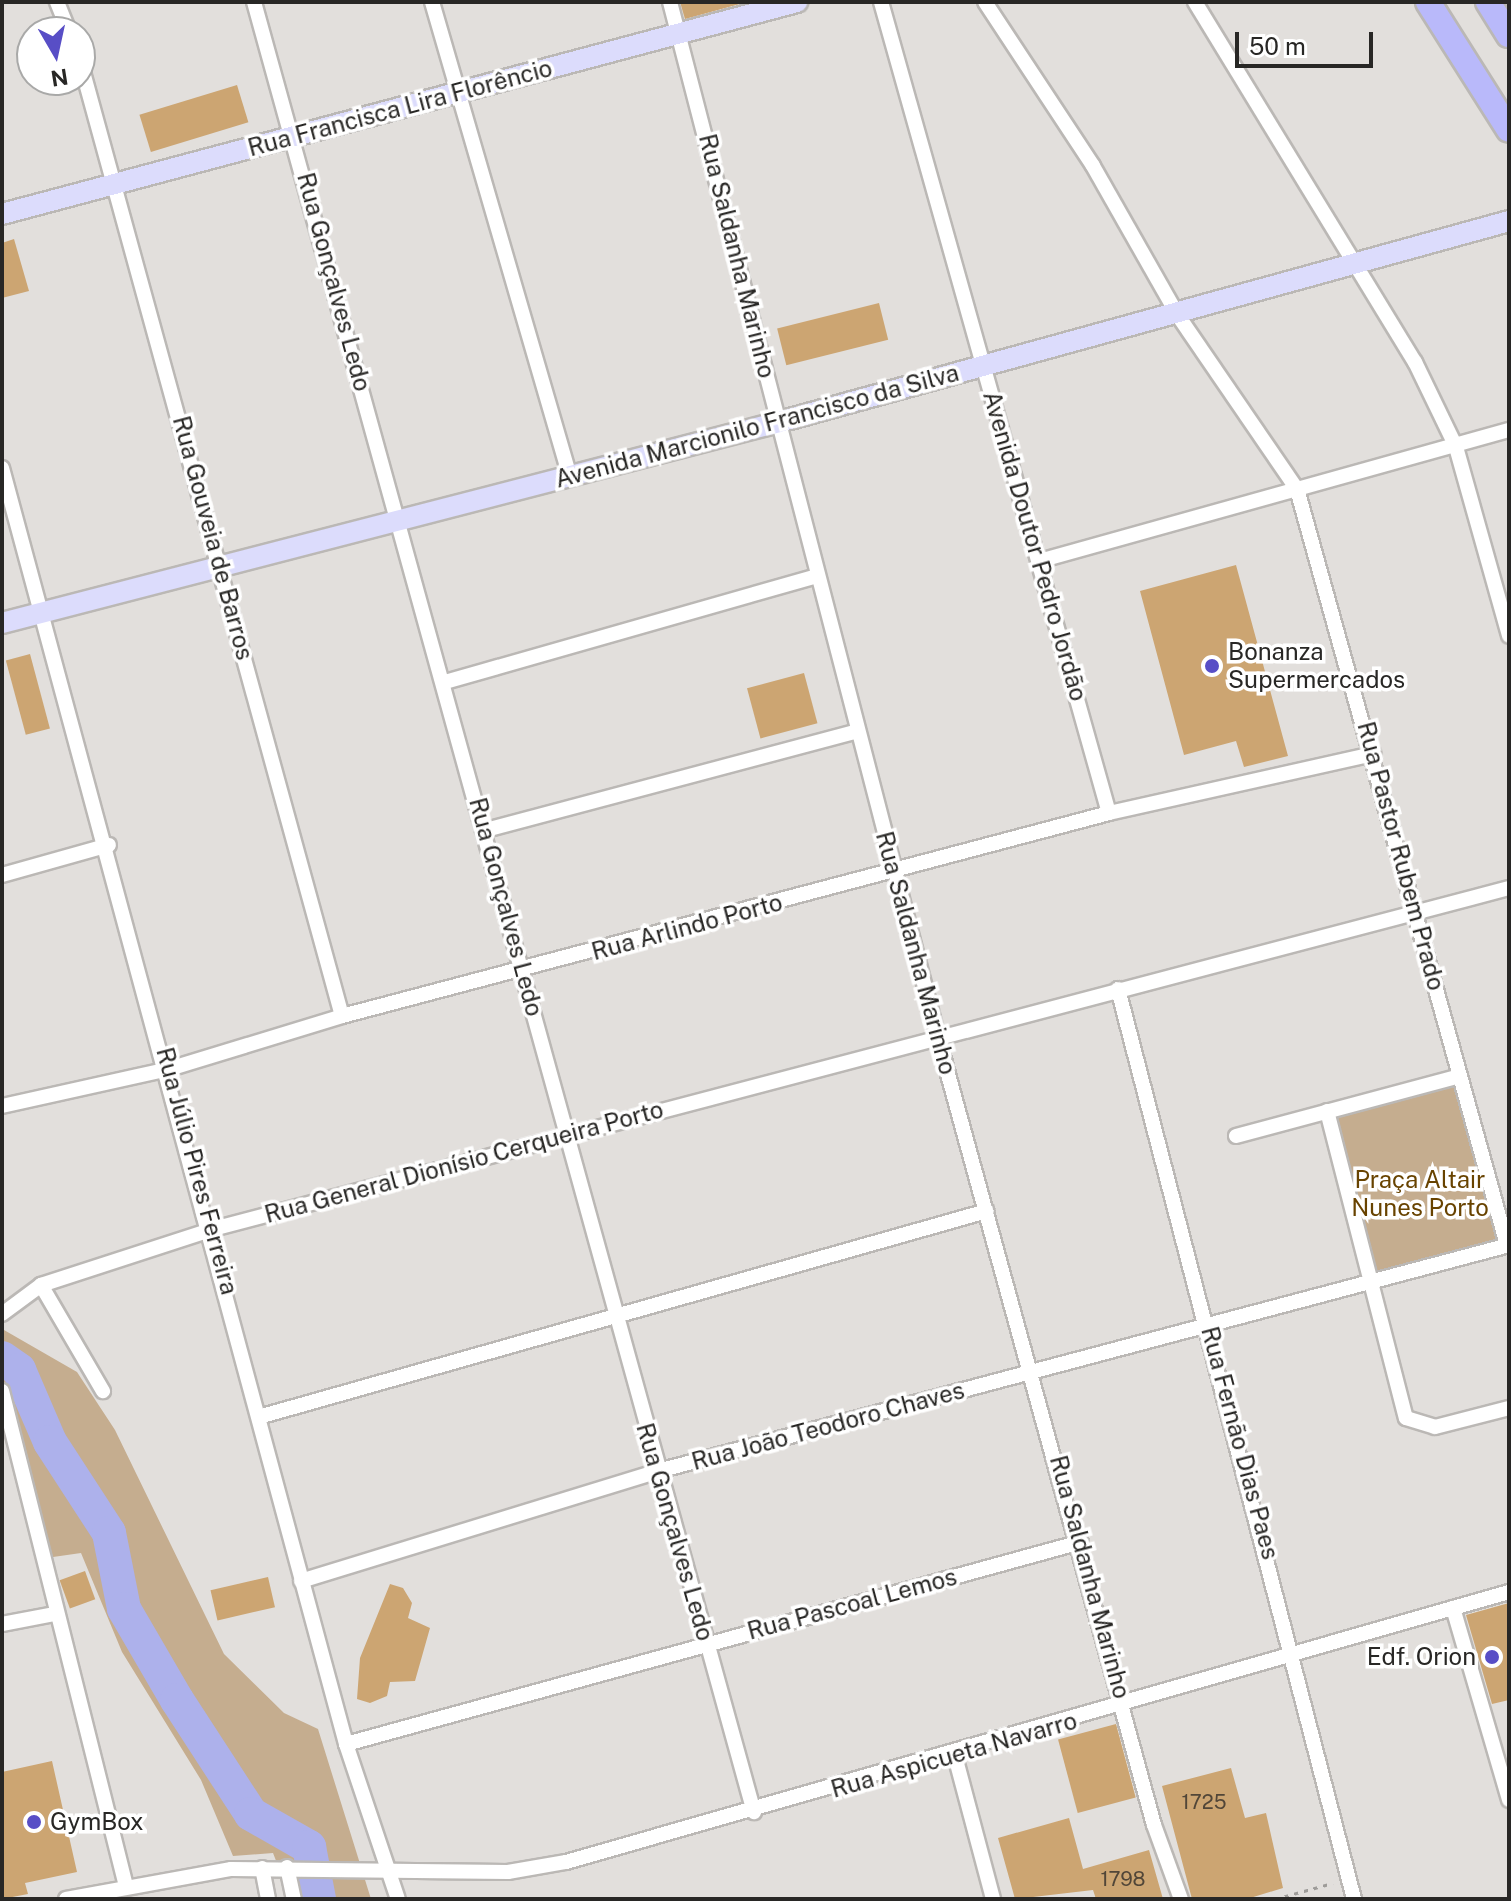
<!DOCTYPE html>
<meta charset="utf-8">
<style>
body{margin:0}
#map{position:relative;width:1511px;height:1901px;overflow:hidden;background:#e2dfdc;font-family:"Public Sans",sans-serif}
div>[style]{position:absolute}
.green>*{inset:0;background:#c5ad8f;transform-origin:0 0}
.river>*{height:34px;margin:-17px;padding:0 17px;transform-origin:17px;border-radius:17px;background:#adb1eb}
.building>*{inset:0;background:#cca572;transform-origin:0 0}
.path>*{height:3px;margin-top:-1.5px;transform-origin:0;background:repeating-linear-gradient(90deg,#9e9c99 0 4px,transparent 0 10px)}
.roads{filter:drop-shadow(2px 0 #bbb8b5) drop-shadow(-2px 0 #bbb8b5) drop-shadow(0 2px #bbb8b5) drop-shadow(0 -2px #bbb8b5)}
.street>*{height:14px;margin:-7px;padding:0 7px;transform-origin:7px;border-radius:7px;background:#fff}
.secondary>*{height:20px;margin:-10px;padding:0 10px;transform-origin:10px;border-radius:10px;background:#dcdcfc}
.primary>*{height:24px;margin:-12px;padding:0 12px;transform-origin:12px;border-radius:12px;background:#b9b9fa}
.dots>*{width:22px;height:22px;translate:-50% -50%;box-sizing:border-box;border:4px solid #fff;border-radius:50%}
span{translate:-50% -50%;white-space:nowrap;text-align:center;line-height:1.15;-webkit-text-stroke:7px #fff;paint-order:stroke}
.number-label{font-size:20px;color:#514638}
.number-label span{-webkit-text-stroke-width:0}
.street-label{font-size:24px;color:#282725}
.poi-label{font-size:24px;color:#282725}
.left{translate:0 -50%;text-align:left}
.right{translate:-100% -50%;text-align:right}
.park-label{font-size:24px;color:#684300}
.frame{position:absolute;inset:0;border:4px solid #282725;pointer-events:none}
.north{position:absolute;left:16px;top:16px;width:80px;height:80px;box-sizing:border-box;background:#fff;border:2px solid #a9a9a8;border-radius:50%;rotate:171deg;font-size:22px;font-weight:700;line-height:32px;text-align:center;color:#282725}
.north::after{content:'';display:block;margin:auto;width:28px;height:36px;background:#584ec6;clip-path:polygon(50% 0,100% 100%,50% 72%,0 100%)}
.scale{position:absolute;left:1235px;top:32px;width:138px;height:36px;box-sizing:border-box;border:4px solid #282725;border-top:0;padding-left:10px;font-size:24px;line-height:28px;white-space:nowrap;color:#282725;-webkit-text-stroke:6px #fff;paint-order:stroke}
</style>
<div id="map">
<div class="green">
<i style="left:1460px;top:1076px;width:175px;height:138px;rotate:74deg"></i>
<i style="clip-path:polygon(4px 1330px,77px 1372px,115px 1430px,224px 1654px,284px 1713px,318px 1729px,371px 1899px,291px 1899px,273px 1853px,233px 1856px,201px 1780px,122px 1652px,81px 1553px,39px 1559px,2px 1414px)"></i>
</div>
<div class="river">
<i style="left:2px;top:1358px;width:21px;rotate:35deg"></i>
<i style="left:19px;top:1370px;width:78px;rotate:66.7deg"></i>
<i style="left:50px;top:1442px;width:108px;rotate:57deg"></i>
<i style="left:109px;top:1533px;width:77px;rotate:78.8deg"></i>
<i style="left:124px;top:1609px;width:105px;rotate:59.8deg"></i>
<i style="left:177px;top:1700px;width:136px;rotate:57deg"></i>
<i style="left:251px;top:1814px;width:67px;rotate:29.6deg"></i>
<i style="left:309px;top:1847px;width:53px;rotate:79.1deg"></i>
</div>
<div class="building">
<i style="clip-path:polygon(680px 2px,747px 2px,685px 19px)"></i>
<i style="left:237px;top:85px;width:39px;height:102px;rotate:73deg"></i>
<i style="clip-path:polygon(14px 239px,29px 291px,2px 298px,2px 243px)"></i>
<i style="left:879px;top:303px;width:38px;height:105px;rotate:76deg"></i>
<i style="clip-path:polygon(1236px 565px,1288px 756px,1244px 767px,1236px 741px,1184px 755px,1140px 591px)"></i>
<i style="left:30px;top:654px;width:77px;height:25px;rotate:75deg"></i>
<i style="left:804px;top:673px;width:52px;height:59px;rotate:75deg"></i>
<i style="left:85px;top:1571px;width:30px;height:27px;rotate:70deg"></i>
<i style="left:268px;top:1577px;width:31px;height:59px;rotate:77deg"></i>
<i style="clip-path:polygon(390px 1584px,403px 1588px,412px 1603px,408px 1618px,430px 1628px,415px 1681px,390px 1682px,387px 1696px,370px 1703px,357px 1699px,360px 1658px)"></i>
<i style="clip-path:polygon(1509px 1603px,1509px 1700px,1492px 1704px,1466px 1615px)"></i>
<i style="left:1116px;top:1724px;width:76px;height:60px;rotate:75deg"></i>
<i style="clip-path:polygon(52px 1761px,77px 1872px,25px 1883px,28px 1894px,2px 1899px,2px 1772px)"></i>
<i style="clip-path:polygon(1231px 1768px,1245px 1818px,1266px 1813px,1283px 1888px,1247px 1899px,1192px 1899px,1162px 1786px)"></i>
<i style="clip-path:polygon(1069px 1818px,1083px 1869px,1149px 1850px,1163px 1899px,1096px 1899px,1093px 1890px,1015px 1899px,998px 1838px)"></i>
</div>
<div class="path">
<i style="left:1275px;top:1899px;width:60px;rotate:-15.4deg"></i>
</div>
<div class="roads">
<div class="street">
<i style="left:57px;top:2px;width:32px;rotate:68deg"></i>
<i style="left:254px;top:2px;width:1878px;rotate:74.56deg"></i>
<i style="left:432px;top:2px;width:496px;rotate:73.8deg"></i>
<i style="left:670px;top:2px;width:1066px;rotate:75.49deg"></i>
<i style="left:937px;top:1034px;width:820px;rotate:74.66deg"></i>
<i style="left:1154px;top:1825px;width:79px;rotate:70deg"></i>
<i style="left:881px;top:2px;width:842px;rotate:74.3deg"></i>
<i style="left:985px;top:2px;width:196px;rotate:56.6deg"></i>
<i style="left:1093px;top:166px;width:170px;rotate:60.4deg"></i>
<i style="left:1177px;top:314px;width:212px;rotate:55.6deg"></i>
<i style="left:1297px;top:489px;width:785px;rotate:74.48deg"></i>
<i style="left:1195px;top:2px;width:422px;rotate:58.6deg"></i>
<i style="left:1415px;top:362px;width:94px;rotate:64.2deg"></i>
<i style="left:1456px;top:447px;width:196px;rotate:74.3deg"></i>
<i style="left:80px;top:61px;width:990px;rotate:74.66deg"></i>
<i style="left:2px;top:468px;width:1322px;rotate:74.91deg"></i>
<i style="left:346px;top:1744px;width:163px;rotate:71.5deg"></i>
<i style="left:1039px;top:561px;width:488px;rotate:-15.6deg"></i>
<i style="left:445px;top:682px;width:387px;rotate:-15.9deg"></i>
<i style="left:486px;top:830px;width:384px;rotate:-14.9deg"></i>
<i style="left:2px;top:875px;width:111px;rotate:-15.7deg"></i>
<i style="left:1118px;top:989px;width:940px;rotate:75.46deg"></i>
<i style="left:2px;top:1106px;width:171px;rotate:-12.5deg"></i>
<i style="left:169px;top:1069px;width:181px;rotate:-17deg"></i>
<i style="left:342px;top:1016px;width:793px;rotate:-14.82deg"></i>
<i style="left:1109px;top:813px;width:271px;rotate:-12.6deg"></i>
<i style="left:1327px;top:1111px;width:317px;rotate:75.6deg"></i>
<i style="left:1406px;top:1418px;width:30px;rotate:17deg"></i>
<i style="left:1435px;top:1427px;width:76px;rotate:-14.4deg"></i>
<i style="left:1236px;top:1136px;width:232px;rotate:-15deg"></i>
<i style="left:41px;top:1285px;width:123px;rotate:59.7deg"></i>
<i style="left:2px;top:1314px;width:49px;rotate:-36.6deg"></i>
<i style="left:41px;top:1285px;width:181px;rotate:-18deg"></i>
<i style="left:213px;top:1229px;width:1340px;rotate:-14.74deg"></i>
<i style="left:2px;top:1391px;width:510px;rotate:75.94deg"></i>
<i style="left:262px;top:1416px;width:753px;rotate:-15.79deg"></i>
<i style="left:301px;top:1581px;width:374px;rotate:-17.1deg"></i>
<i style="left:658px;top:1471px;width:880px;rotate:-14.87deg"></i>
<i style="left:1453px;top:1608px;width:200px;rotate:73.7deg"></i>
<i style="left:2px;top:1624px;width:54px;rotate:-10.7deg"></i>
<i style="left:346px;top:1744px;width:762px;rotate:-15.37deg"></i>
<i style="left:955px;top:1756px;width:148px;rotate:75.1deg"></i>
<i style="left:287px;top:1867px;width:33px;rotate:78deg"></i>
<i style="left:262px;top:1868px;width:32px;rotate:79deg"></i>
<i style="left:66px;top:1899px;width:168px;rotate:-10.3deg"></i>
<i style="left:231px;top:1869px;width:277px;rotate:0.6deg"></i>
<i style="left:508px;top:1872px;width:59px;rotate:-9.8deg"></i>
<i style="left:566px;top:1862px;width:981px;rotate:-15.98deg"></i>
</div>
<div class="secondary">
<i style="left:2px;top:214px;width:823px;rotate:-14.93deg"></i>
<i style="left:2px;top:623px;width:803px;rotate:-14.5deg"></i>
<i style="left:779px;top:422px;width:757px;rotate:-15.39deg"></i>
</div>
<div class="primary">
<i style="left:1428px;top:2px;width:151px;rotate:57.7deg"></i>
<i style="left:1488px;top:2px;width:39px;rotate:58deg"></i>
</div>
</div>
<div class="dots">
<i style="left:1212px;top:666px;background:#584ec6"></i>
<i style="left:1492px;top:1657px;background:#584ec6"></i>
<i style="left:34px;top:1822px;background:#584ec6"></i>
</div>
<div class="number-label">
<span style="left:1204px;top:1802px">1725</span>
<span style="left:1123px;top:1879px">1798</span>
</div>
<div class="street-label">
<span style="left:400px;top:108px;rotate:-15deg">Rua Francisca Lira Florêncio</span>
<span style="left:737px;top:256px;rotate:76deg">Rua Saldanha Marinho</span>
<span style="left:334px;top:282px;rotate:75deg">Rua Gonçalves Ledo</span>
<span style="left:757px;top:426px;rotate:-15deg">Avenida Marcionilo Francisco da Silva</span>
<span style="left:213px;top:538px;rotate:75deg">Rua Gouveia de Barros</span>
<span style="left:1035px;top:546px;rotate:74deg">Avenida Doutor Pedro Jordão</span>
<span style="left:1401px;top:856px;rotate:75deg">Rua Pastor Rubem Prado</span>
<span style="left:506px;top:907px;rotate:75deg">Rua Gonçalves Ledo</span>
<span style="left:687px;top:927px;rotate:-15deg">Rua Arlindo Porto</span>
<span style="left:916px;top:953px;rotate:75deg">Rua Saldanha Marinho</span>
<span style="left:464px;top:1162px;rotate:-15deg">Rua General Dionísio Cerqueira Porto</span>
<span style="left:197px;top:1171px;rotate:75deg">Rua Júlio Pires Ferreira</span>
<span style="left:828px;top:1426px;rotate:-15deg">Rua João Teodoro Chaves</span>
<span style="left:1240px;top:1443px;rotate:75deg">Rua Fernão Dias Paes</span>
<span style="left:675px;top:1532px;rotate:74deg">Rua Gonçalves Ledo</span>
<span style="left:1090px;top:1577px;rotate:75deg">Rua Saldanha Marinho</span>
<span style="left:852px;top:1604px;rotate:-15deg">Rua Pascoal Lemos</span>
<span style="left:954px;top:1755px;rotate:-16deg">Rua Aspicueta Navarro</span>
</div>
<div class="poi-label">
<span class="left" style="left:1228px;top:666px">Bonanza<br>Supermercados</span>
<span class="right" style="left:1476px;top:1657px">Edf. Orion</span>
<span class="left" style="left:50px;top:1822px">GymBox</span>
</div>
<div class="park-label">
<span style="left:1420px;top:1194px">Praça Altair<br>Nunes Porto</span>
</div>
<div class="frame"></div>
<div class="north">N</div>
<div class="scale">50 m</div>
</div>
